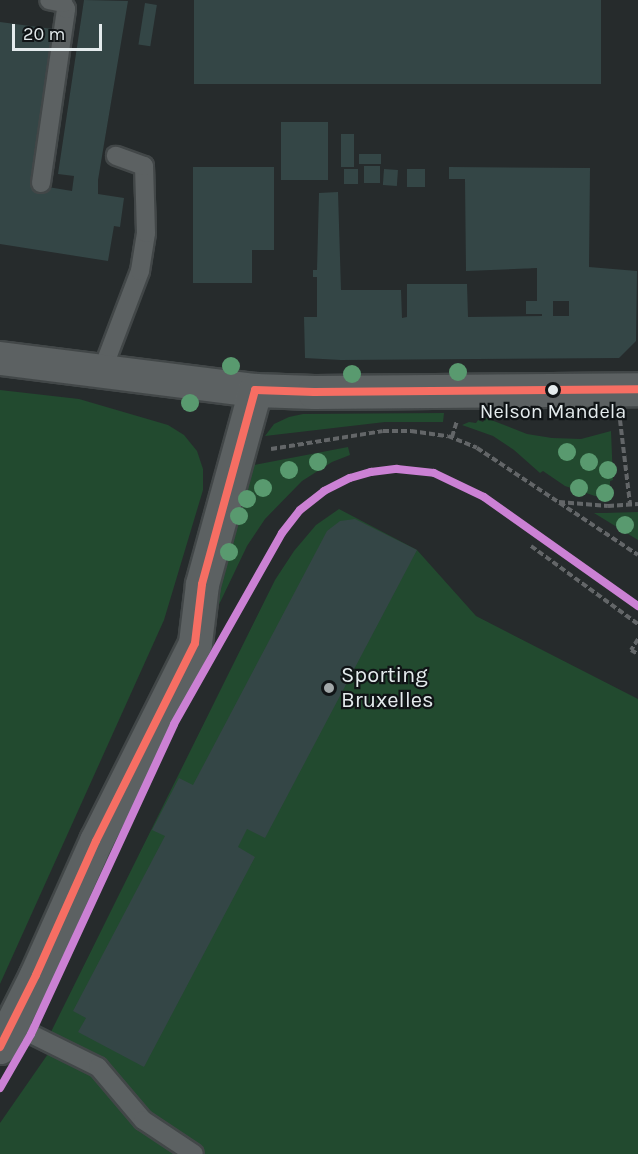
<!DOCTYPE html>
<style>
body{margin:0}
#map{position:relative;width:638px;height:1154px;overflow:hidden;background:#262b2c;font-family:Karla,sans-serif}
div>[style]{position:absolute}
.green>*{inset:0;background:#224a2f}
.building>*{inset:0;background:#344646;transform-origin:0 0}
.path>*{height:4px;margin-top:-2px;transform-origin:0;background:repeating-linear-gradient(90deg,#636668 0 6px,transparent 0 9px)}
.roads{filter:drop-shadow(2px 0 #424748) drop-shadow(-2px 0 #424748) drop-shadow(0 2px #424748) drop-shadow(0 -2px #424748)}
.service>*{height:18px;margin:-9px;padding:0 9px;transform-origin:9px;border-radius:9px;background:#5c6162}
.minor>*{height:33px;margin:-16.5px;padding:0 16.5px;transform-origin:16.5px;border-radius:16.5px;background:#5c6162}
.bus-1>*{height:8px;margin:-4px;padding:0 4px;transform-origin:4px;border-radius:4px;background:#f66e63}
.tram-1>*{height:8px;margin:-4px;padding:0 4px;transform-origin:4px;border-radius:4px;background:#cb81d4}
.trees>*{width:18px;height:18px;margin:-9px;border-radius:50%;background:#599a6f}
.dots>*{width:16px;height:16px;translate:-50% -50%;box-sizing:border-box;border:3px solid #101416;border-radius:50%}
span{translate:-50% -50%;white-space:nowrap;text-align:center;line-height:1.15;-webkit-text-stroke:4.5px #101416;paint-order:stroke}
.bus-label{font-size:20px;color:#e4ebed}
.poi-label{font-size:22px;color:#e4ebed}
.left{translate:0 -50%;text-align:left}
.scale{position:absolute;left:12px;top:24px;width:90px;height:27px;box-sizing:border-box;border:3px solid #e4ebed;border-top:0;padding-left:8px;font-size:18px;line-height:21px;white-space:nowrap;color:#e4ebed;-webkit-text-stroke:4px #101416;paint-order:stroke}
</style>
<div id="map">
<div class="green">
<i style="clip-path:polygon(0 390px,79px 399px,168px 425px,184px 435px,197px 451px,203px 469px,203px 490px,164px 620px,0 984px)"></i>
<i style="clip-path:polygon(444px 413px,443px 422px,385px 422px,265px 436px,274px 424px,289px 417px,303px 414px)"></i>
<i style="clip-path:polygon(486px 418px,527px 434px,552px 438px,581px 439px,611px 431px,613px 480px,610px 481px,610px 497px,595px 496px,565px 486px,543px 471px,540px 473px,514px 450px,493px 436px,462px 425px,469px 422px,476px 423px,478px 420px,483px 422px)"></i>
<i style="clip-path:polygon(348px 447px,350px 455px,332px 462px,302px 481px,265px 519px,247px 546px,214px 615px,208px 605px,244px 467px)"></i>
<i style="clip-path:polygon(339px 509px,417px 550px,476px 616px,638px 699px,638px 1154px,0 1154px,0 1123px,50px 1051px,46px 1042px,275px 580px,294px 551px,316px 525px)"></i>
<i style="clip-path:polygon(638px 512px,638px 540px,594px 513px,604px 513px)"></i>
</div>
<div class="building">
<i style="clip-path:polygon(84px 0,128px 1px,98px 180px,98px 194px,124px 198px,120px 227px,114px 226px,108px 261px,0 244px,0 22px,53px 29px,30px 184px,72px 191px,74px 176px,58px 174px)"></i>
<i style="left:194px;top:0;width:407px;height:84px"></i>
<i style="left:145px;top:3px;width:12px;height:42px;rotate:9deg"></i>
<i style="left:281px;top:122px;width:47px;height:58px"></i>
<i style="left:341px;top:134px;width:13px;height:33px"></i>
<i style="left:359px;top:154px;width:22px;height:10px"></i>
<i style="left:364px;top:166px;width:16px;height:17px"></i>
<i style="clip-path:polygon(193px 167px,274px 167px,274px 250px,252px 250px,252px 283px,193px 283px)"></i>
<i style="clip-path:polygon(evenodd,449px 167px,590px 168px,589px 267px,637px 271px,636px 341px,619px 358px,341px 360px,305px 358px,304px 317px,317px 317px,317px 277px,313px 277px,313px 270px,317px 270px,319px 193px,338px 192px,341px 290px,401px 290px,402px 318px,407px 317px,407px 284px,467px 284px,468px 317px,542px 316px,542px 314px,526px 314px,526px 301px,537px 301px,537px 268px,466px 271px,465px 179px,449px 179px,449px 167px,553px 301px,569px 301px,569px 316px,553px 316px,553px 301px)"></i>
<i style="left:344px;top:169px;width:14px;height:15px"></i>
<i style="left:384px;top:169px;width:14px;height:16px;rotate:4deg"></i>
<i style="left:407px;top:169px;width:18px;height:18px"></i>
<i style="clip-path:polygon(355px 519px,417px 550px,265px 838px,247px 829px,238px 847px,255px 857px,144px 1067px,78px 1032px,86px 1018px,73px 1011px,165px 836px,152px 830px,179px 778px,193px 785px,327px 531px,340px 521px)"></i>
</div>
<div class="path">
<i style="left:620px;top:420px;width:85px;rotate:83.2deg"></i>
<i style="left:452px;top:437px;width:17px;rotate:-73deg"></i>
<i style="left:271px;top:449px;width:113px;rotate:-9.1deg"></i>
<i style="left:383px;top:431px;width:28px"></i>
<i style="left:411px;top:431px;width:37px;rotate:8deg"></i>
<i style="left:448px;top:436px;width:31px;rotate:22deg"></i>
<i style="left:477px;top:448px;width:193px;rotate:33.6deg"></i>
<i style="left:559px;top:502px;width:49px;rotate:4.7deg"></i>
<i style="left:608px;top:506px;width:30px;rotate:-4deg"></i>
<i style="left:531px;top:546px;width:132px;rotate:36.1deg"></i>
<i style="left:638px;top:639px;width:13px;rotate:122deg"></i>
<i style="left:631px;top:650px;width:8px;rotate:30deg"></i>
</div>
<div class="roads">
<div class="service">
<i style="left:41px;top:183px;width:176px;rotate:-81.8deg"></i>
<i style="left:66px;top:9px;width:7px;rotate:-117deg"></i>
<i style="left:63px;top:3px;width:14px;rotate:-168deg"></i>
<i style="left:102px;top:371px;width:107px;rotate:-69.2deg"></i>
<i style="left:140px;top:271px;width:38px;rotate:-81deg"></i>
<i style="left:146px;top:233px;width:67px;rotate:-91.7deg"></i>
<i style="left:144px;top:166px;width:30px;rotate:-160deg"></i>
<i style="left:13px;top:1025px;width:95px;rotate:26.3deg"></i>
<i style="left:98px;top:1067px;width:70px;rotate:49.7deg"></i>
<i style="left:143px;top:1120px;width:61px;rotate:33.7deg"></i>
</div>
<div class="minor">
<i style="left:0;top:358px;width:257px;rotate:7.2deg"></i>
<i style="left:255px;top:390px;width:59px;rotate:1.9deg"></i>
<i style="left:314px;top:392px;width:324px;rotate:-0.5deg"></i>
<i style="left:0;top:1047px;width:80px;rotate:-63.4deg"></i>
<i style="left:36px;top:975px;width:147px;rotate:-65.9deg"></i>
<i style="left:96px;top:841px;width:221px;rotate:-63.4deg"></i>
<i style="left:195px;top:643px;width:59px;rotate:-83.2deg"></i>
<i style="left:202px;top:584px;width:201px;rotate:-74.7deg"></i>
</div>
</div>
<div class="bus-1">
<i style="left:0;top:1047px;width:80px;rotate:-63.4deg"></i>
<i style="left:36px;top:975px;width:147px;rotate:-65.9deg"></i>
<i style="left:96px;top:841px;width:221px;rotate:-63.4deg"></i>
<i style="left:195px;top:643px;width:59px;rotate:-83.2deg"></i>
<i style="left:202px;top:584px;width:201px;rotate:-74.7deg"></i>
<i style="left:255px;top:390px;width:59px;rotate:1.9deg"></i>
<i style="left:314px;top:392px;width:324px;rotate:-0.5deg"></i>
</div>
<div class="tram-1">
<i style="left:0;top:1088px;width:62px;rotate:-60.1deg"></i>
<i style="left:31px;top:1034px;width:341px;rotate:-65.2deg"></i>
<i style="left:174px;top:724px;width:219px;rotate:-60.5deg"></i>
<i style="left:282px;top:533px;width:29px;rotate:-52deg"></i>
<i style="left:300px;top:510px;width:31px;rotate:-38deg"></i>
<i style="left:324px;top:491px;width:29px;rotate:-27deg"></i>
<i style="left:350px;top:478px;width:22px;rotate:-16deg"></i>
<i style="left:371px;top:472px;width:26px;rotate:-7deg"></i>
<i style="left:397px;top:469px;width:37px;rotate:6deg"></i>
<i style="left:434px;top:473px;width:55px;rotate:25.6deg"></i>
<i style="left:484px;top:497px;width:189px;rotate:35.3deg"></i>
</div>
<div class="trees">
<i style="left:231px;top:366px"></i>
<i style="left:458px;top:372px"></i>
<i style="left:352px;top:374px"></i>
<i style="left:190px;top:403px"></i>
<i style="left:567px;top:452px"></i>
<i style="left:318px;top:462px"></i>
<i style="left:589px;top:462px"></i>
<i style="left:289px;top:470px"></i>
<i style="left:608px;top:470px"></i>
<i style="left:263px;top:488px"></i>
<i style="left:579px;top:488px"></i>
<i style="left:605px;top:493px"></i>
<i style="left:247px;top:499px"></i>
<i style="left:239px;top:516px"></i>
<i style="left:625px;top:525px"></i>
<i style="left:229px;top:552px"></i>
</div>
<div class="dots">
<i style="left:553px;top:390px;background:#e4ebed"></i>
<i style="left:329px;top:688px;background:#a2a8a9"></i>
</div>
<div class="bus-label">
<span style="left:553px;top:411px">Nelson Mandela</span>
</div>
<div class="poi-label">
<span class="left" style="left:341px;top:688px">Sporting<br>Bruxelles</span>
</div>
<div class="scale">20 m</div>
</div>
